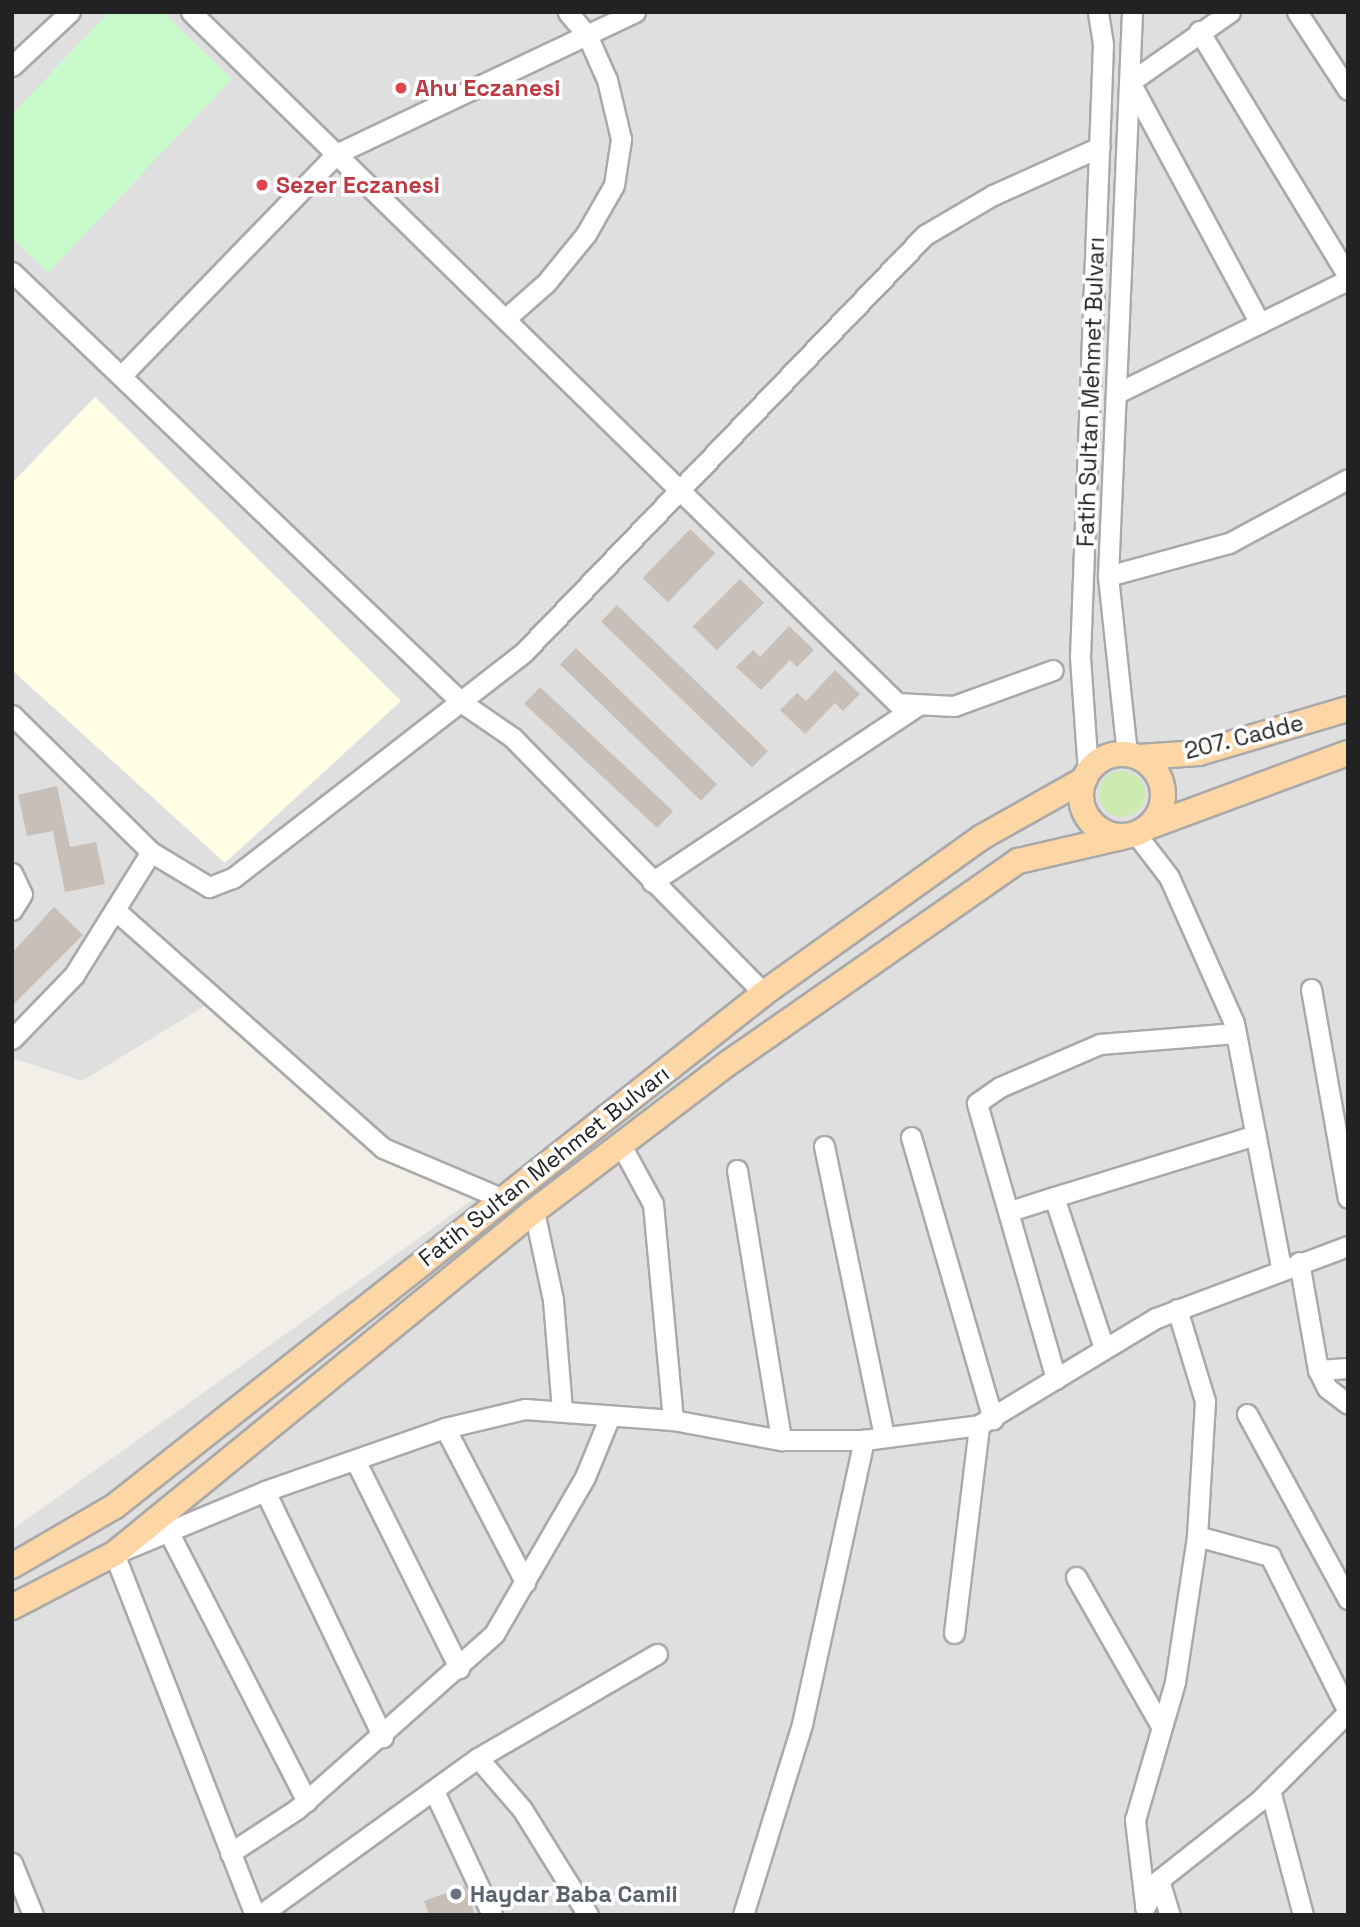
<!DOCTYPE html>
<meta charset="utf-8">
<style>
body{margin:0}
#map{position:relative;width:1360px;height:1927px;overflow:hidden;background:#f2efe9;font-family:"Space Grotesk",sans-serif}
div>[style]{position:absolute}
.residential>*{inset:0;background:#e0dfdf}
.education>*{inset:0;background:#ffffe5}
.grass>*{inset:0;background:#cdebb0}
.round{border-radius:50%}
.park>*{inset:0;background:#c8facc}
.building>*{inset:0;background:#c7bfb8;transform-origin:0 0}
.roads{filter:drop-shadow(2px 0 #a9a9a9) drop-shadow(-2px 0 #a9a9a9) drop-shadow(0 2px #a9a9a9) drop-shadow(0 -2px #a9a9a9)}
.minor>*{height:19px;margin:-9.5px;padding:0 9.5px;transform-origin:9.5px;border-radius:9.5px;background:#fff}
.major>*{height:24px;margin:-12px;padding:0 12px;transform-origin:12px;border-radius:12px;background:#fcd6a4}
.major>.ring{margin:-12px;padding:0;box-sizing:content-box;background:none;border:24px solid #fcd6a4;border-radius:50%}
.dots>*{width:19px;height:19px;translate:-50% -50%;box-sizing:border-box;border:4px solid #fff;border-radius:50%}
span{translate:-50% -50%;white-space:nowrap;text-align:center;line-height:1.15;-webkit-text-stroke:7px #fff;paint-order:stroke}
.health-label{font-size:23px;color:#be3a42;font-weight:700}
.left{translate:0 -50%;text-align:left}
.street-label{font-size:23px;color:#222}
.worship-label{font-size:23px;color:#5b616d;font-weight:700}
.frame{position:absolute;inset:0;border:14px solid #222;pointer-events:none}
</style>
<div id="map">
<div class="residential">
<i style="clip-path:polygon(12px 12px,1348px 12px,1348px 1915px,12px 1915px,12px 1530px,472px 1200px,208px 1004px,82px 1081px,12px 1058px)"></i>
</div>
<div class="education">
<i style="clip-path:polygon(95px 397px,401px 701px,225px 863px,12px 670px,12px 483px)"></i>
</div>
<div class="grass">
<i class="round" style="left:1099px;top:771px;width:46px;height:46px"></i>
</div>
<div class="park">
<i style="clip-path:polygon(109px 12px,163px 12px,232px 79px,48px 273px,12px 238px,12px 114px)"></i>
</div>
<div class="building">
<i style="left:690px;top:529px;width:35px;height:68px;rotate:44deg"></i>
<i style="left:740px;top:579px;width:34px;height:67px;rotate:45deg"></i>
<i style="left:617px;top:605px;width:210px;height:23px;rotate:44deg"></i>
<i style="clip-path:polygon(789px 626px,814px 650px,797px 667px,790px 660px,761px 690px,736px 667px,753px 650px,760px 657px)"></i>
<i style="left:576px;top:648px;width:196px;height:23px;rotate:44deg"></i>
<i style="clip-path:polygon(835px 670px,860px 694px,843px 711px,835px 703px,805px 734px,780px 710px,797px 693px,806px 701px)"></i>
<i style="left:540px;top:687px;width:182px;height:23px;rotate:43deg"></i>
<i style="clip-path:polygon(57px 786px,70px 847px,96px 842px,105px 884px,65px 892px,53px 831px,27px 836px,18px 795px)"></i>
<i style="clip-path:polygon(54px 907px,83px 935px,12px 1006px,12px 953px)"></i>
<i style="clip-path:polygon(465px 1886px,475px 1915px,429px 1915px,424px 1901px)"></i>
</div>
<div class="roads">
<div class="minor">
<i style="left:191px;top:12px;width:988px;rotate:44.38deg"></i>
<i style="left:897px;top:703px;width:57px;rotate:3deg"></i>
<i style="left:954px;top:706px;width:105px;rotate:-20deg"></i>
<i style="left:1230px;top:12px;width:122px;rotate:145deg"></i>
<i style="left:1130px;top:82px;width:274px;rotate:61.7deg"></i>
<i style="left:1297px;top:12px;width:93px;rotate:56.8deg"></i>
<i style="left:1199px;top:31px;width:287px;rotate:58.7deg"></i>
<i style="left:12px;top:66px;width:79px;rotate:-43deg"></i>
<i style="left:12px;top:272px;width:622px;rotate:43.76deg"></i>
<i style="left:461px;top:702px;width:62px;rotate:34.5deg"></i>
<i style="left:512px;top:737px;width:359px;rotate:45.5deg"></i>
<i style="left:505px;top:319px;width:55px;rotate:-41.3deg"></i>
<i style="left:546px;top:283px;width:63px;rotate:-50.8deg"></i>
<i style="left:586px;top:234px;width:56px;rotate:-60.3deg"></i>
<i style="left:614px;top:185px;width:47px;rotate:-81.3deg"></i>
<i style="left:621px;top:139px;width:61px;rotate:-103.3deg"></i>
<i style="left:607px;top:80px;width:49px;rotate:-114deg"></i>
<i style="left:587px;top:35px;width:30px;rotate:-130deg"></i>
<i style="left:121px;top:376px;width:309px;rotate:-45.9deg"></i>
<i style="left:336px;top:154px;width:331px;rotate:-25.4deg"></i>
<i style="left:1117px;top:393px;width:257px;rotate:-26.1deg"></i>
<i style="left:1108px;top:576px;width:125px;rotate:-15.3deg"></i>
<i style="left:1229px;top:543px;width:135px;rotate:-28.3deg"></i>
<i style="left:12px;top:715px;width:195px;rotate:44.6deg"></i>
<i style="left:151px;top:852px;width:68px;rotate:31.1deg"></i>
<i style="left:209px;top:887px;width:26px;rotate:-21deg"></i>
<i style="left:233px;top:878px;width:368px;rotate:-37.8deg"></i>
<i style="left:524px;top:652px;width:579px;rotate:-46.12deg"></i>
<i style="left:925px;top:235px;width:79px;rotate:-30.5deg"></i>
<i style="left:993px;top:195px;width:117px;rotate:-24.2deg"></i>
<i style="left:1127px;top:754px;width:179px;rotate:-96.1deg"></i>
<i style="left:1108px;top:576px;width:565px;rotate:-87.56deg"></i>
<i style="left:1088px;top:772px;width:115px;rotate:-94deg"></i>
<i style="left:1080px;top:657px;width:613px;rotate:-87.85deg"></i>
<i style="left:1103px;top:44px;width:32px;rotate:-99deg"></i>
<i style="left:1136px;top:834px;width:54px;rotate:52.5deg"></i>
<i style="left:1169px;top:877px;width:160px;rotate:66deg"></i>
<i style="left:1234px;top:1023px;width:249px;rotate:79.1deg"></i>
<i style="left:12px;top:873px;width:23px;rotate:65deg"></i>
<i style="left:22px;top:894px;width:19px;rotate:122deg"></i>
<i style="left:652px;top:882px;width:318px;rotate:-33.6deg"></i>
<i style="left:115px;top:910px;width:358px;rotate:41.6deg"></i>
<i style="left:383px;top:1148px;width:130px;rotate:23deg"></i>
<i style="left:1311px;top:989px;width:212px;rotate:80deg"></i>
<i style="left:12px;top:1039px;width:89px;rotate:-45.9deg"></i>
<i style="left:74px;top:975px;width:145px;rotate:-58deg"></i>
<i style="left:911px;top:1137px;width:294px;rotate:73.8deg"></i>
<i style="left:621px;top:1145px;width:67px;rotate:61.5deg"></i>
<i style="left:653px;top:1204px;width:217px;rotate:84.7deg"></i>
<i style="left:824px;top:1146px;width:295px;rotate:78.3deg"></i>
<i style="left:737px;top:1170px;width:274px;rotate:80.7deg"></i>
<i style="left:1054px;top:1197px;width:211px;rotate:-17.1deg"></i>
<i style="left:534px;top:1211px;width:91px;rotate:77.9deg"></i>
<i style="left:553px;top:1300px;width:109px;rotate:85.3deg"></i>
<i style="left:1010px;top:1211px;width:46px;rotate:-17.7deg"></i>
<i style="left:1054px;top:1197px;width:159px;rotate:71.7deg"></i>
<i style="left:1299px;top:1262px;width:110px;rotate:80deg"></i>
<i style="left:1318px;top:1370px;width:20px;rotate:63deg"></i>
<i style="left:1327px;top:1388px;width:26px;rotate:37deg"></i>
<i style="left:1318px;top:1370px;width:30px;rotate:-4deg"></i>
<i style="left:1056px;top:1379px;width:287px;rotate:-106deg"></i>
<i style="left:977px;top:1103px;width:28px;rotate:-35deg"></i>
<i style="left:1000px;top:1087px;width:109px;rotate:-23.3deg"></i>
<i style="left:1100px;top:1044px;width:136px;rotate:-4.6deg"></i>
<i style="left:1247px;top:1414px;width:211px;rotate:61.4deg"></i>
<i style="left:445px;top:1428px;width:174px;rotate:62.5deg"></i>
<i style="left:355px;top:1460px;width:233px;rotate:63.4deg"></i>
<i style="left:265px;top:1491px;width:273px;rotate:64.4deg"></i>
<i style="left:168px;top:1531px;width:304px;rotate:62.8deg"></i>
<i style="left:1197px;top:1536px;width:76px;rotate:15.3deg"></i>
<i style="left:1270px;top:1556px;width:174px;rotate:63.4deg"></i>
<i style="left:1076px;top:1577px;width:172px;rotate:60.3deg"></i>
<i style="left:954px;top:1633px;width:209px;rotate:-83.1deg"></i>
<i style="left:478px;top:1758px;width:67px;rotate:49.2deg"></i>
<i style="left:522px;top:1809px;width:125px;rotate:58.1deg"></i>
<i style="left:1270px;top:1790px;width:129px;rotate:75.2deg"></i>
<i style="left:434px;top:1791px;width:137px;rotate:64.9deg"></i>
<i style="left:230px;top:1853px;width:80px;rotate:-33.3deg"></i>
<i style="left:297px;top:1809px;width:264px;rotate:-41.6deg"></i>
<i style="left:494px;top:1634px;width:181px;rotate:-59.9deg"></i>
<i style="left:585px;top:1477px;width:66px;rotate:-67.7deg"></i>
<i style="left:12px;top:1863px;width:56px;rotate:68deg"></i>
<i style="left:1159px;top:1880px;width:37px;rotate:73deg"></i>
<i style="left:1145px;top:1904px;width:85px;rotate:-96.8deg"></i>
<i style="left:1135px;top:1820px;width:144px;rotate:-73.8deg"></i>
<i style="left:1175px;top:1682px;width:148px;rotate:-81.4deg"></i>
<i style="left:1197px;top:1536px;width:135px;rotate:-86.6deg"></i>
<i style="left:1205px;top:1401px;width:96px;rotate:-106.9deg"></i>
<i style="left:1145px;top:1907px;width:30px;rotate:-63deg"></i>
<i style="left:1159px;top:1880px;width:127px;rotate:-38.3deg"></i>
<i style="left:1259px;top:1801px;width:126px;rotate:-45deg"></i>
<i style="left:255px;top:1915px;width:388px;rotate:-111.3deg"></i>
<i style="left:114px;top:1554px;width:164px;rotate:-22.6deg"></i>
<i style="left:265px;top:1491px;width:191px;rotate:-19.3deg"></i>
<i style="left:445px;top:1428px;width:82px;rotate:-13.4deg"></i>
<i style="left:525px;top:1409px;width:148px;rotate:4.3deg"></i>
<i style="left:673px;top:1420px;width:110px;rotate:10.5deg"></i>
<i style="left:781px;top:1440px;width:83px"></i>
<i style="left:864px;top:1440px;width:116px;rotate:-7.4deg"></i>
<i style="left:979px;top:1425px;width:207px;rotate:-31.2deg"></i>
<i style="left:1156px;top:1318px;width:205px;rotate:-20.6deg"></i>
<i style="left:260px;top:1915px;width:269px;rotate:-35.8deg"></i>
<i style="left:478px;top:1758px;width:207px;rotate:-30.2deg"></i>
<i style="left:743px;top:1915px;width:200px;rotate:-72.8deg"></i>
<i style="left:802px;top:1724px;width:291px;rotate:-77.7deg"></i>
</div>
<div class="major">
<i class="ring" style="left:1081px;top:754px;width:58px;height:58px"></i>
<i style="left:1139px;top:757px;width:60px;rotate:-3.8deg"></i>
<i style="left:1199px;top:753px;width:155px;rotate:-16.5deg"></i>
<i style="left:1148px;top:827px;width:213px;rotate:-20.3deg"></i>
<i style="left:12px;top:1566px;width:119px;rotate:-30.2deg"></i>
<i style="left:115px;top:1506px;width:827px;rotate:-38.32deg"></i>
<i style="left:764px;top:993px;width:268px;rotate:-35.6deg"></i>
<i style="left:982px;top:837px;width:118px;rotate:-29.4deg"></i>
<i style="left:12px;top:1607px;width:115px;rotate:-27.5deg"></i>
<i style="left:114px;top:1554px;width:542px;rotate:-39.24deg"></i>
<i style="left:534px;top:1211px;width:243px;rotate:-37.3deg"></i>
<i style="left:727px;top:1064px;width:355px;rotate:-34.9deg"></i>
<i style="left:1018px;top:861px;width:107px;rotate:-13deg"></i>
</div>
</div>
<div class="dots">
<i style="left:401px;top:88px;background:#e0444e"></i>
<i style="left:262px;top:185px;background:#e0444e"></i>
<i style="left:456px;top:1894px;background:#6b7280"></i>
</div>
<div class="health-label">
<span class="left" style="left:415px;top:88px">Ahu Eczanesi</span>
<span class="left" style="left:276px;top:185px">Sezer Eczanesi</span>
</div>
<div class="street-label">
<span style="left:1091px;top:392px;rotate:-88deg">Fatih Sultan Mehmet Bulvarı</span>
<span style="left:1244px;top:737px;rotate:-14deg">207. Cadde</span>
<span style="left:544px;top:1166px;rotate:-38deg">Fatih Sultan Mehmet Bulvarı</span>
</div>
<div class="worship-label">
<span class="left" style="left:470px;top:1894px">Haydar Baba Camii</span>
</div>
<div class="frame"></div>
</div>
